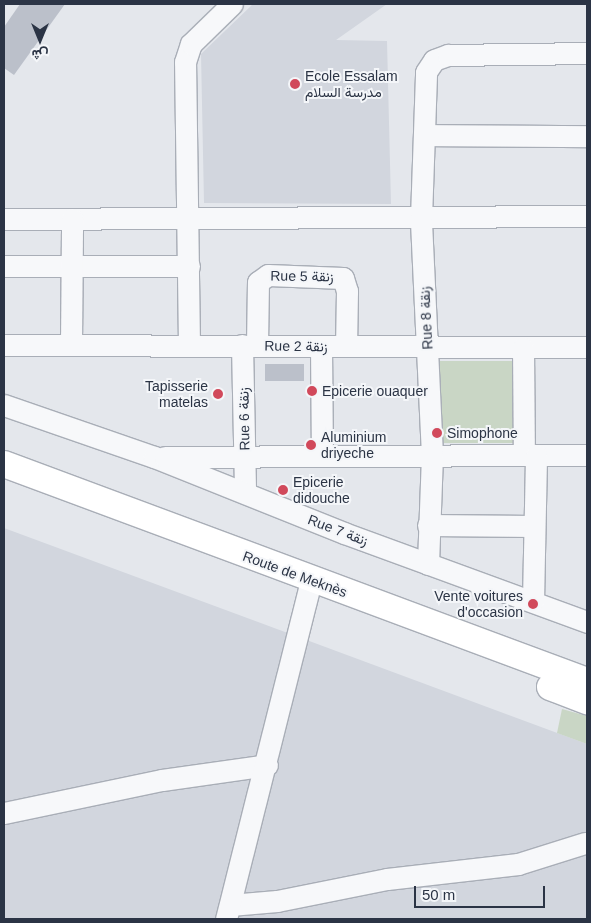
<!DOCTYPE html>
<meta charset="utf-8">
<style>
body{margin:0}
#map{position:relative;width:591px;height:923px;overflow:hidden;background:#e4e7ec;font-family:Arial,Vazirmatn,sans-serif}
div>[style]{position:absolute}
.built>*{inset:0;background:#d2d6de}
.green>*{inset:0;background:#c9d6c5;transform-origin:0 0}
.building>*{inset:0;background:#bbc0ca;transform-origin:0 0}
.roads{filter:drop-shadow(1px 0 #a9aeb7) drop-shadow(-1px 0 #a9aeb7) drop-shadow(0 1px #a9aeb7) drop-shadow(0 -1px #a9aeb7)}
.minor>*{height:21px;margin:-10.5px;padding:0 10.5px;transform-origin:10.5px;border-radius:10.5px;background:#f7f8fa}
.major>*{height:26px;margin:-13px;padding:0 13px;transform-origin:13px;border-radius:13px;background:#fff}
.dots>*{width:14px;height:14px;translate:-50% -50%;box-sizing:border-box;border:2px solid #f4f6f9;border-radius:50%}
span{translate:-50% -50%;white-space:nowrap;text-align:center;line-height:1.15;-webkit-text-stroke:4px #f4f6f9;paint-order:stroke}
.poi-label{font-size:14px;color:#2b3445}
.left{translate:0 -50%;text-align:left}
.right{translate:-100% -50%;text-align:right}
.street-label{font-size:14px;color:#2b3445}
.frame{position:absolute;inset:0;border:5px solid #2b3445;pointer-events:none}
.north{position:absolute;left:15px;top:15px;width:50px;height:50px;-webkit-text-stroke:4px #f4f6f9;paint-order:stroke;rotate:180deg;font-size:14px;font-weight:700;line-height:20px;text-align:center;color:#2b3445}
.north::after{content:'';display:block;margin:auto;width:18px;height:22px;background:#2b3445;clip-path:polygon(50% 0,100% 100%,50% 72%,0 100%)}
.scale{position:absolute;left:414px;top:886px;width:131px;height:22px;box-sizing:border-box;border:2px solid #2b3445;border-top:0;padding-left:6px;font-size:15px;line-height:18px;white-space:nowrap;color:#2b3445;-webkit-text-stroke:4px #f4f6f9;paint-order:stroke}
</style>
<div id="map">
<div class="built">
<i style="clip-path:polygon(253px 4px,387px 4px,336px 40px,387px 41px,391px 204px,204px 203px,201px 54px)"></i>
<i style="clip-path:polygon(4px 528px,587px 744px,587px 919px,4px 919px)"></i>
</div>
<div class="green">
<i style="left:438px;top:361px;width:75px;height:82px"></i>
<i style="clip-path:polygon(562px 709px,587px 716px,587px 744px,557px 733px)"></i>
</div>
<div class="building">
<i style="clip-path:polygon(20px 4px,65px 4px,14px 75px,4px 68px,4px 27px)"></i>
<i style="left:265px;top:364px;width:39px;height:17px"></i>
</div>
<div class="roads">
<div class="minor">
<i style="left:424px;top:135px;width:163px;rotate:0.4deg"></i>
<i style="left:4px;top:219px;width:583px;rotate:-0.29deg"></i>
<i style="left:4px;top:266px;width:185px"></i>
<i style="left:71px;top:344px;width:125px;rotate:-89.5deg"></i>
<i style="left:4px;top:345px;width:583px;rotate:0.2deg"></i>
<i style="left:189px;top:345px;width:283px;rotate:-90.8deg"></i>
<i style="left:185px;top:62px;width:19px;rotate:-72deg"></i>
<i style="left:191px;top:44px;width:57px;rotate:-44.3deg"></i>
<i style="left:242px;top:345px;width:148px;rotate:88.8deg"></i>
<i style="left:257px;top:345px;width:63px;rotate:-89.1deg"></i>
<i style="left:258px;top:282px;width:12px;rotate:-35deg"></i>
<i style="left:268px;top:275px;width:75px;rotate:2.3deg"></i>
<i style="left:343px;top:278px;width:14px;rotate:73deg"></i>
<i style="left:347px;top:291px;width:55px;rotate:91deg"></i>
<i style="left:321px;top:346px;width:109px;rotate:89.5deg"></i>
<i style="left:523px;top:348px;width:107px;rotate:89.5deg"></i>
<i style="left:4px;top:405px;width:159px;rotate:19.1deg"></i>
<i style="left:154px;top:457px;width:205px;rotate:21.8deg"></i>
<i style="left:344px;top:533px;width:259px;rotate:20.1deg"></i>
<i style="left:165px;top:457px;width:422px;rotate:-0.3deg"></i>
<i style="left:428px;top:525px;width:106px;rotate:0.5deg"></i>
<i style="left:428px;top:564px;width:109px;rotate:-87.9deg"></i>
<i style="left:432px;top:455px;width:237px;rotate:-92.7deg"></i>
<i style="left:421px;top:218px;width:146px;rotate:-88deg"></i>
<i style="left:426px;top:72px;width:14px;rotate:-56deg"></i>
<i style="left:434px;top:60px;width:15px;rotate:-20deg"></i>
<i style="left:448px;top:55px;width:139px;rotate:-0.8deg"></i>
<i style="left:533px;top:601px;width:146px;rotate:-88.8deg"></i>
<i style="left:4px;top:813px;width:161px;rotate:-11.8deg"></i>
<i style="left:162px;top:780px;width:106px;rotate:-8.1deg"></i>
<i style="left:230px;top:905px;width:47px;rotate:-4.9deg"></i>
<i style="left:277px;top:901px;width:112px;rotate:-11.3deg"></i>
<i style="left:387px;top:879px;width:132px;rotate:-6.5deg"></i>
<i style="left:518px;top:864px;width:70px;rotate:-17.4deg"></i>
<i style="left:226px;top:919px;width:349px;rotate:-75.9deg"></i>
</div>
<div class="major">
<i style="left:4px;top:464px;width:622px;rotate:20.42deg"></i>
<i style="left:550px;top:687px;width:40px;rotate:21deg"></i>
</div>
</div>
<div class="dots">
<i style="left:295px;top:84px;background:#d1495b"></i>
<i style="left:312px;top:391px;background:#d1495b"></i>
<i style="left:218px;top:394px;background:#d1495b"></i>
<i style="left:437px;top:433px;background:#d1495b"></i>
<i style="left:311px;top:445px;background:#d1495b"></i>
<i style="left:283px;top:490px;background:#d1495b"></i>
<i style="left:533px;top:604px;background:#d1495b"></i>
</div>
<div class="poi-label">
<span class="left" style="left:305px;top:84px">Ecole Essalam<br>مدرسة السلام</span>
<span class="right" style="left:208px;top:394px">Tapisserie<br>matelas</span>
<span class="left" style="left:322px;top:391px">Epicerie ouaquer</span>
<span class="left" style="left:447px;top:433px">Simophone</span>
<span class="left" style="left:321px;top:445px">Aluminium<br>driyeche</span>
<span class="left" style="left:293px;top:490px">Epicerie<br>didouche</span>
<span class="right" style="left:523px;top:604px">Vente voitures<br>d'occasion</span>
</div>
<div class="street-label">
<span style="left:302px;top:276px;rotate:1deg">Rue 5 زنقة</span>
<span style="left:426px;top:318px;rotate:-93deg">Rue 8 زنقة</span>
<span style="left:296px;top:346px;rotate:1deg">Rue 2 زنقة</span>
<span style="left:244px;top:419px;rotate:-91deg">Rue 6 زنقة</span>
<span style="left:338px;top:530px;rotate:21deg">Rue 7 زنقة</span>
<span style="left:295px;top:574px;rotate:20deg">Route de Meknès</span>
</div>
<div class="frame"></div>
<div class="north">ش</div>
<div class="scale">50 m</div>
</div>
